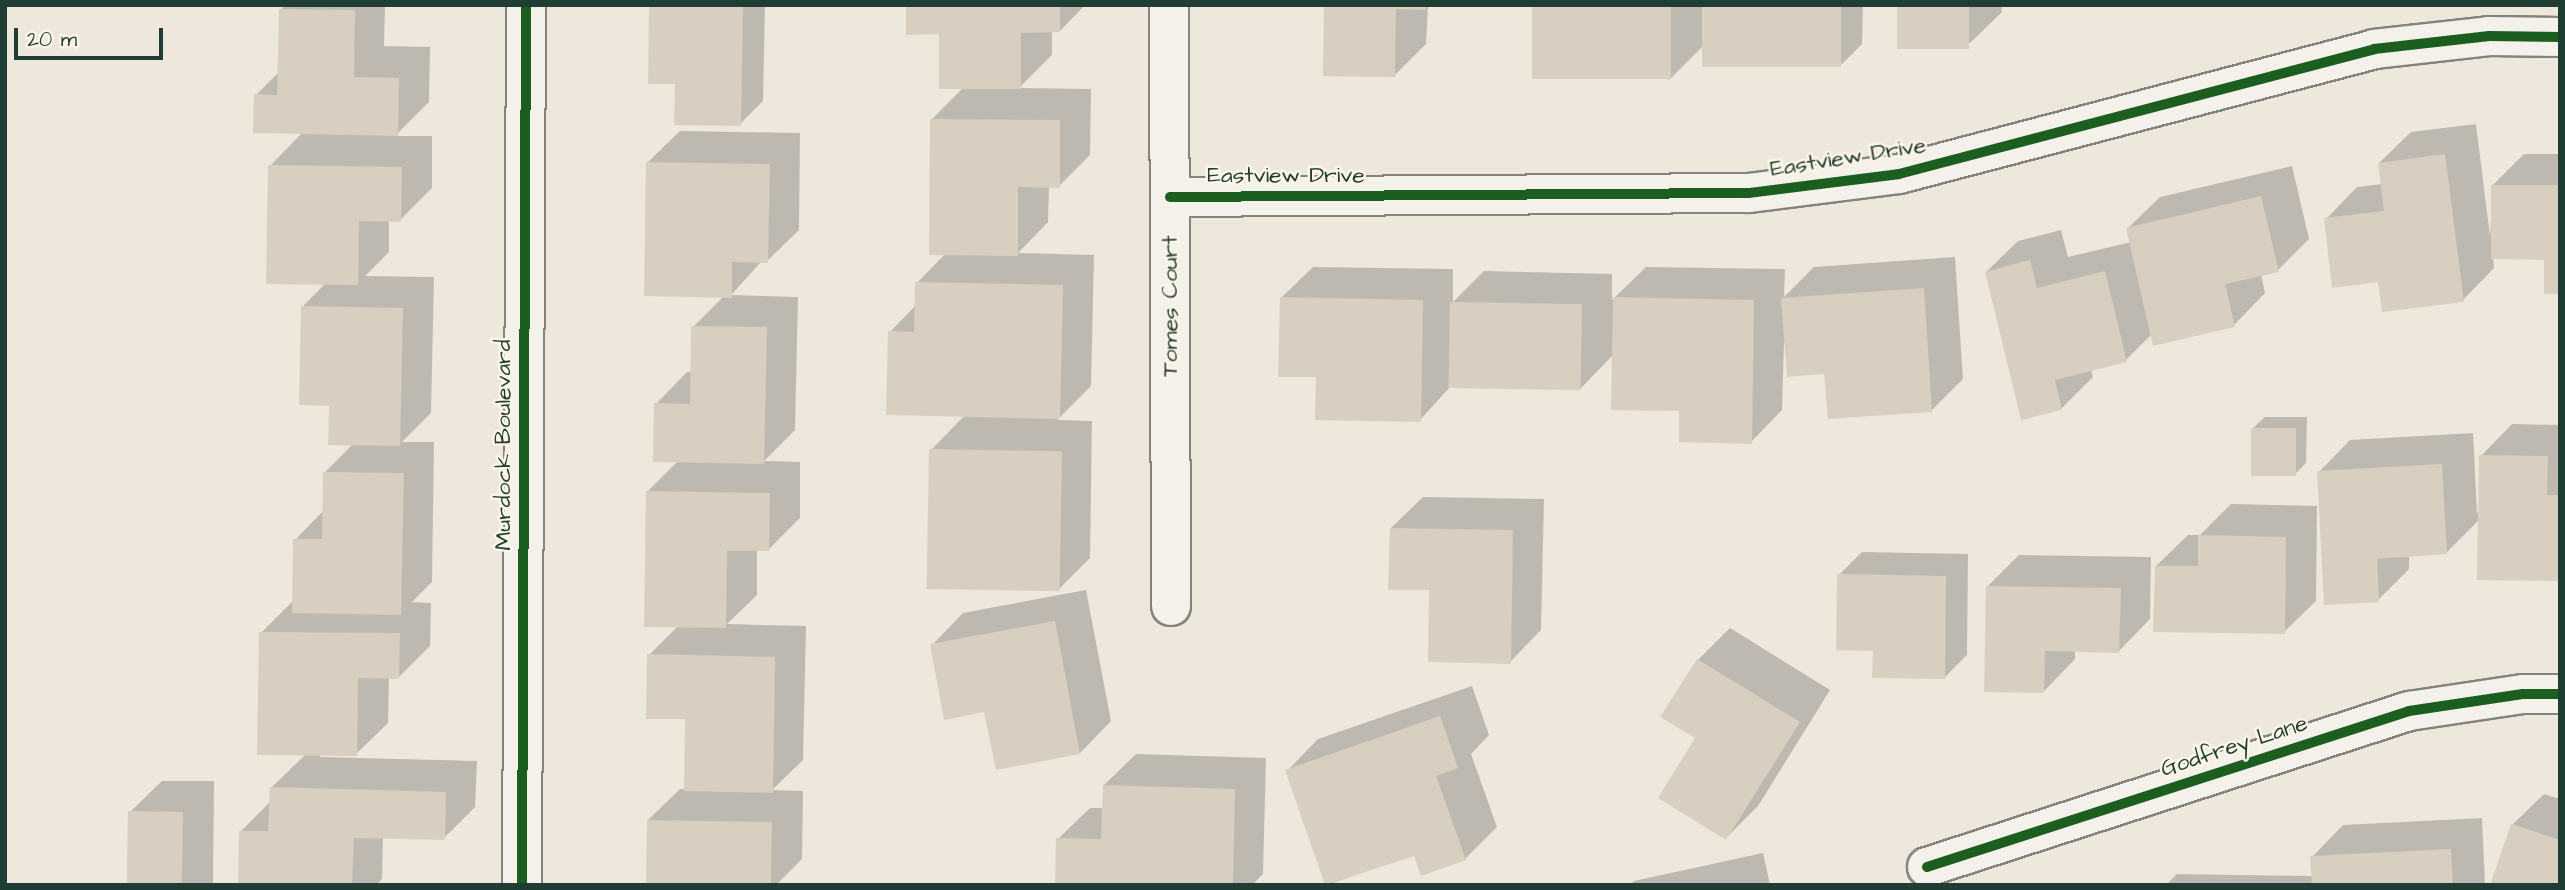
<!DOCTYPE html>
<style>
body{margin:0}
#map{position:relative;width:2565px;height:890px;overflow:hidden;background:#eee8dc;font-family:"Architects Daughter",sans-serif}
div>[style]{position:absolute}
.shadow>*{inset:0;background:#0003}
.building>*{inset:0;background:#d8cfc0;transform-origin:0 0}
.roads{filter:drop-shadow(2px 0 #82847d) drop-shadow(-2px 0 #82847d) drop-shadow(0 2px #82847d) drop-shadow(0 -2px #82847d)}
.minor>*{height:38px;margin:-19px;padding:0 19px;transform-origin:19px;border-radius:19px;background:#f4f0ea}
.cycleway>*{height:10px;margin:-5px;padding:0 5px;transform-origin:5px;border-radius:5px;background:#1b5e20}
span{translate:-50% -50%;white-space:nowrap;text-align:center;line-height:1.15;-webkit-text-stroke:5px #fcf5e5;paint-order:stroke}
.street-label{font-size:23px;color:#1f3d34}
.frame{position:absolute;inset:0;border:7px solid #1f3d34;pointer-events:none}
.scale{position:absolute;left:14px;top:28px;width:149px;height:32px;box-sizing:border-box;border:4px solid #1f3d34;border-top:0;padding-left:9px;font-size:21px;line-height:24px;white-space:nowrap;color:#1f3d34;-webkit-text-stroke:5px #fcf5e5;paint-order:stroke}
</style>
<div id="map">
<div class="shadow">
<i style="clip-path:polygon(285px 5px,385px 5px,384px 46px,430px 47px,429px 102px,395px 136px,432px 136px,432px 188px,400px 220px,389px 220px,389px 252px,365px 276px,434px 277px,431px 413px,402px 442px,434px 442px,432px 582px,412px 602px,431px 603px,430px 646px,399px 677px,389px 677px,388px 723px,356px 754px,320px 754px,320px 757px,477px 761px,475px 807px,444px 838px,383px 837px,382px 879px,376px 885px,239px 885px,241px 831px,271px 801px,271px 788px,306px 754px,261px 633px,293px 601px,295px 540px,324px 510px,325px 472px,354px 443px,331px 404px,302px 307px,326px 283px,270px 166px,303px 132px,256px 95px,280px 71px,281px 10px)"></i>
<i style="clip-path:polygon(651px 5px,765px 5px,763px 101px,740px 124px,676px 83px)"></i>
<i style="clip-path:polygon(908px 5px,1085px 5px,1060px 31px,1052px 31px,1052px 55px,1019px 88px,1091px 89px,1090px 155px,1059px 186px,1049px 186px,1048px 222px,1018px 253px,1094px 255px,1091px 386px,1057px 420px,1092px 421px,1090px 558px,1059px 589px,931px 450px,965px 415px,890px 332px,916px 305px,917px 283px,946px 253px,932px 119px,964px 87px,941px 33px)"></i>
<i style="clip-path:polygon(1326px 5px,1428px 5px,1426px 44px,1395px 75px)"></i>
<i style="clip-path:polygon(1533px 5px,1863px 5px,1862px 44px,1839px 67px,1703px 46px,1669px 80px)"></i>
<i style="clip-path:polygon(1899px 5px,2001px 5px,2002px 12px,1970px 43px)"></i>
<i style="clip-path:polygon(2476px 124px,2490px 236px,2493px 185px,2524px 154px,2560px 154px,2560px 292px,2546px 258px,2493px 257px,2494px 268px,2463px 300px,2379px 280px,2326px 219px,2357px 187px,2382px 184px,2379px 163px,2411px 132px)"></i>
<i style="clip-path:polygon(680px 131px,800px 133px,799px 230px,767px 261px,762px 261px,731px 295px,798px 297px,795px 430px,764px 461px,800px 462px,800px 518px,768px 550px,757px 549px,757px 595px,727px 624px,806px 626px,803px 760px,772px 790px,803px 791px,802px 859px,776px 885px,647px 885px,648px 820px,680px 789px,686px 789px,687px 718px,649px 655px,678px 626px,648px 491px,679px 460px,656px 404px,687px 372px,692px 372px,693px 327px,724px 296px,648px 162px)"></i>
<i style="clip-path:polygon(2292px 166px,2309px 239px,2278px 270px,2261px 274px,2265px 293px,2234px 325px,2152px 334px,2126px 360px,2091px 369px,2093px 377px,2061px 409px,1986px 272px,2018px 241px,2061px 230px,2068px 257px,2131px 242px,2128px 228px,2160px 197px)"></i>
<i style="clip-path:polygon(1955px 257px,1963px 379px,1932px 410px,1826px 372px,1784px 343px,1782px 410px,1751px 442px,1681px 409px,1613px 355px,1580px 389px,1451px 386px,1420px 420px,1317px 376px,1281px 298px,1313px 267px,1453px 269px,1453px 302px,1484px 271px,1612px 274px,1612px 300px,1646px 267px,1785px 269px,1784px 297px,1814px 267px)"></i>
<i style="clip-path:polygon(2265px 417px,2307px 417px,2306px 463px,2294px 475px,2253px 428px)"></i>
<i style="clip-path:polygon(2512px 424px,2560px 425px,2560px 579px,2480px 519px,2446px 553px,2409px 555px,2409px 569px,2378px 600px,2319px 472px,2350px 440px,2473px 433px,2477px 513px,2480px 513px,2481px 456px)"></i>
<i style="clip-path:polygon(1423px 497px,1544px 499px,1541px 630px,1510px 662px,1431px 589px,1391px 528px)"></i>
<i style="clip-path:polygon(2231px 504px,2317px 506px,2316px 601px,2284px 632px,2156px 566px,2188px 535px,2200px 535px)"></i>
<i style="clip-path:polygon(1862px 552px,1968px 554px,1967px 655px,1944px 678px,1875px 649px,1839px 575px)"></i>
<i style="clip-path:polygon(2019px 555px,2151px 557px,2150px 619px,2119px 651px,2075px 650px,2075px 659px,2044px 691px,1987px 587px)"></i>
<i style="clip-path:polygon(1086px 590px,1111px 721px,1080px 753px,986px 710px,932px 645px,963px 613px)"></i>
<i style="clip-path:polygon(1730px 628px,1830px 690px,1758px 806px,1726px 838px,1697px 737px,1662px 716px,1698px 660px)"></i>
<i style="clip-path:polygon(1472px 686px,1489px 735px,1471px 754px,1497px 827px,1465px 859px,1415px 854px,1327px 885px,1287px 771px,1318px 739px)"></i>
<i style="clip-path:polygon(1136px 754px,1266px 758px,1263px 874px,1252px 885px,1057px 885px,1058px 839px,1090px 808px,1104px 808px,1104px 785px)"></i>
<i style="clip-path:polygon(162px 781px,214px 781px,213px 885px,129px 885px,130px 812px)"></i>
<i style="clip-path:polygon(2544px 794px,2560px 799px,2560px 885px,2512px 825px)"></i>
<i style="clip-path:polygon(2482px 818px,2485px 885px,2166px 885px,2177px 874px,2313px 876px,2312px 857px,2343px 825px)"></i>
<i style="clip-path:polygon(1763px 853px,1770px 885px,1630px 885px,1634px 881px)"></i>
</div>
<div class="building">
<i style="clip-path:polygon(649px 5px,743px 5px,741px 126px,674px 125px,675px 84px,648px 84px)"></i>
<i style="clip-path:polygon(906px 5px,1060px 5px,1060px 32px,1021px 33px,1021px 89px,939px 89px,939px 34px,906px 35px)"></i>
<i style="clip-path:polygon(1324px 5px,1426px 5px,1426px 10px,1396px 9px,1395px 77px,1323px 76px)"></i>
<i style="left:1532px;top:5px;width:139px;height:74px"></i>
<i style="left:1702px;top:5px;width:139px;height:62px"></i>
<i style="left:1897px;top:5px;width:72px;height:44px"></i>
<i style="clip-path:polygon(279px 9px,355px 10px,354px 77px,399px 78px,398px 136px,253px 133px,254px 94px,277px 95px)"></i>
<i style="clip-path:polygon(930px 119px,1060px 120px,1060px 188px,1018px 187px,1018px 256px,929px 255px)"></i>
<i style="clip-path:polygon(2445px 154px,2464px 302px,2382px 312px,2378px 282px,2332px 288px,2324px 218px,2384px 211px,2378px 163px)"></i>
<i style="clip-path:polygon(646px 162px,770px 164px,768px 263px,732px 262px,732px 298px,644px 296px)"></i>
<i style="clip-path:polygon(268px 165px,402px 167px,401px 222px,359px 221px,358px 285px,266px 284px)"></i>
<i style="clip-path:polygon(2491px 185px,2560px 185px,2560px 294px,2544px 294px,2544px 260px,2491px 259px)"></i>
<i style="clip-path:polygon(2261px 196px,2279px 272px,2225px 284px,2235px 327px,2153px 346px,2126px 228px)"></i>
<i style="clip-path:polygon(2030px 260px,2037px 288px,2105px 271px,2127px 362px,2055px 380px,2062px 410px,2021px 420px,1985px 272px)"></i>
<i style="clip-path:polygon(915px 282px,1063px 285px,1060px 419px,886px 415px,888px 331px,914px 332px)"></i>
<i style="clip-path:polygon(1924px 288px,1932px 412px,1828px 419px,1824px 374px,1787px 377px,1781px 298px)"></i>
<i style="clip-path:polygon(1280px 297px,1423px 300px,1421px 422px,1315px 420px,1316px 377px,1278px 377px)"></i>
<i style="clip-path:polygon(1613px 297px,1754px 300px,1752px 444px,1679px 442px,1679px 411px,1611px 410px)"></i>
<i style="left:1450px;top:302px;width:132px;height:86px;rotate:1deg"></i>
<i style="clip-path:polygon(301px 306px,403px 308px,400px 446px,328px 445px,329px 406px,299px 405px)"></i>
<i style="clip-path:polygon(691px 326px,767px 327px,764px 464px,653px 462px,654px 403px,690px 404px)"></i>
<i style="left:2251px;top:428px;width:45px;height:48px"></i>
<i style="left:929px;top:449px;width:133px;height:140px;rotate:1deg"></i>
<i style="clip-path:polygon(2479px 455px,2548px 456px,2547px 495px,2560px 495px,2560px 581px,2477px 580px)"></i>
<i style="clip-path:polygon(2442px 464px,2447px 554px,2377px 559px,2379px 602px,2324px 605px,2317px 471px)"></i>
<i style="clip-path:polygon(323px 472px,404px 473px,401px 615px,292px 613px,293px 539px,322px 539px)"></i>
<i style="clip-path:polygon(646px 491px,770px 493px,769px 551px,727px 551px,726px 628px,644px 627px)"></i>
<i style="clip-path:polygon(1390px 528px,1513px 530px,1511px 664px,1428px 662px,1429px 590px,1388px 590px)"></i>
<i style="clip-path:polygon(2198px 535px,2286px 537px,2285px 634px,2153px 632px,2155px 566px,2198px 566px)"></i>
<i style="clip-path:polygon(1837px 574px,1946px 576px,1945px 679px,1872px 678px,1873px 651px,1836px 650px)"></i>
<i style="clip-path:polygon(1986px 586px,2121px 588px,2119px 653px,2045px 651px,2044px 693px,1984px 692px)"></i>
<i style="clip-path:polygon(1055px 621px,1080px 754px,996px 770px,984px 712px,944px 720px,930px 644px)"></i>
<i style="clip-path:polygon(259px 632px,400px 633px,399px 679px,358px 678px,357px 756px,257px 755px)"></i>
<i style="clip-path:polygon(647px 654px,775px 657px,773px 793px,684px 791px,685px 719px,646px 719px)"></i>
<i style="clip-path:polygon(1697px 659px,1800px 722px,1726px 840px,1658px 798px,1695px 738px,1660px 717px)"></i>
<i style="clip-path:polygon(1440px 716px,1458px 768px,1436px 776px,1466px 860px,1421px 876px,1414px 856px,1325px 885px,1285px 770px)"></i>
<i style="clip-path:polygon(1103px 785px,1235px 789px,1233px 885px,1055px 885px,1056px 838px,1101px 839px)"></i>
<i style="clip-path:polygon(270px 787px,446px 792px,445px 840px,354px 838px,352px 885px,238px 885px,239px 831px,268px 831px)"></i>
<i style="left:128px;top:811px;width:55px;height:74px;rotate:1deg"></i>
<i style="left:647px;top:820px;width:125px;height:65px;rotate:1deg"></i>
<i style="clip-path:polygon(2511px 824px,2560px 840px,2560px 885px,2490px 885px)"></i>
<i style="clip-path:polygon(2451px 849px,2453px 885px,2312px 885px,2310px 856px)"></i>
</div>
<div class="roads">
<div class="minor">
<i style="left:1169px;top:5px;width:601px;rotate:89.81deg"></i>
<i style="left:1170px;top:197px;width:579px;rotate:-0.4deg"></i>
<i style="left:1749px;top:193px;width:151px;rotate:-7.2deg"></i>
<i style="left:1899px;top:174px;width:491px;rotate:-14.7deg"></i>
<i style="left:2374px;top:49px;width:116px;rotate:-6.4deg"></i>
<i style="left:2489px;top:36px;width:71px;rotate:0.8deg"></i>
<i style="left:1927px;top:867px;width:507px;rotate:-17.93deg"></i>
<i style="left:2409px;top:711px;width:115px;rotate:-8.5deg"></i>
<i style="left:2523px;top:694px;width:37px"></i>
<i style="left:522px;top:885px;width:880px;rotate:-89.74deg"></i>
</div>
</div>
<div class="cycleway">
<i style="left:1170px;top:197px;width:579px;rotate:-0.4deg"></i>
<i style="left:1749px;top:193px;width:151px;rotate:-7.2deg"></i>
<i style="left:1899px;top:174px;width:491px;rotate:-14.7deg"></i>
<i style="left:2374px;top:49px;width:116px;rotate:-6.4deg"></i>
<i style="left:2489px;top:36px;width:71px;rotate:0.8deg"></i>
<i style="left:1927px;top:867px;width:507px;rotate:-17.93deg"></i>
<i style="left:2409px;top:711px;width:115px;rotate:-8.5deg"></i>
<i style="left:2523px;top:694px;width:37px"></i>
<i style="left:522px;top:885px;width:880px;rotate:-89.74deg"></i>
</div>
<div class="street-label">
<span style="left:1848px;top:157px;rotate:-9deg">Eastview Drive</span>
<span style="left:1286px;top:175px">Eastview Drive</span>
<span style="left:1170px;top:306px;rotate:-90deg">Tomes Court</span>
<span style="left:503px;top:445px;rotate:-90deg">Murdock Boulevard</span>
<span style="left:2234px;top:746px;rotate:-18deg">Godfrey Lane</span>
</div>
<div class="frame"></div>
<div class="scale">20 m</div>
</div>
